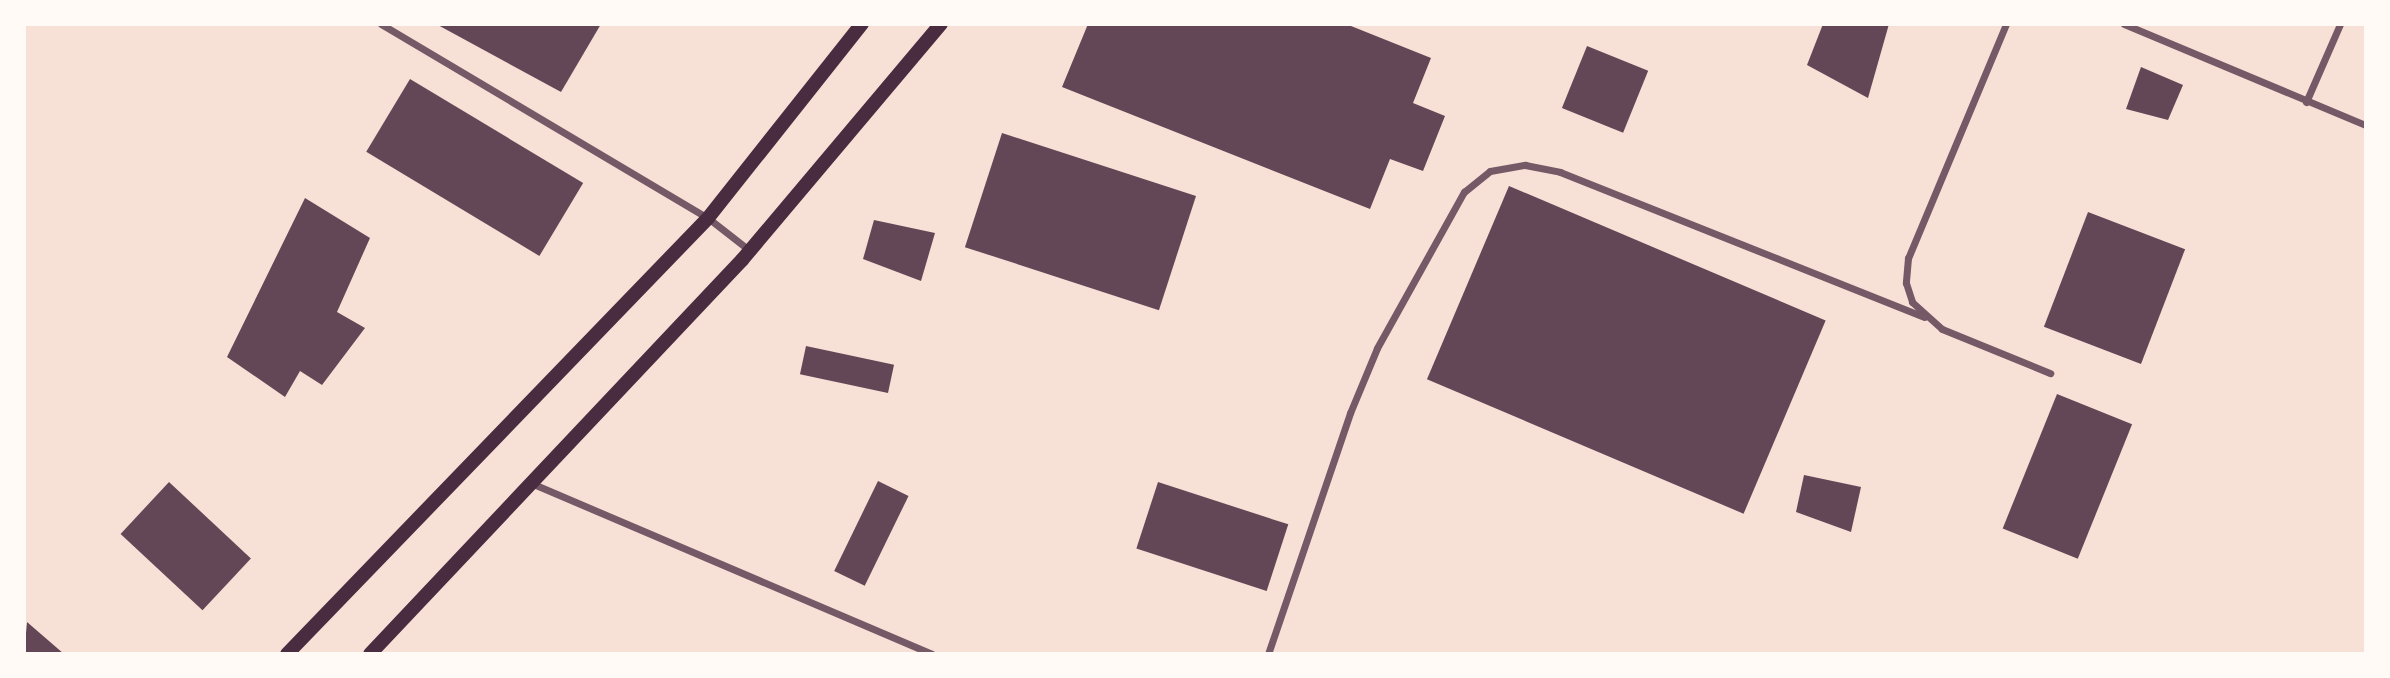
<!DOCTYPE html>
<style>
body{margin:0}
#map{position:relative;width:2390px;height:678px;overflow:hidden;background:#f7e1d7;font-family:"Zilla Slab",serif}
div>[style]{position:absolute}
.building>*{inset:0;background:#644757;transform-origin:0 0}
.minor>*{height:7px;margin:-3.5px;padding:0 3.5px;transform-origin:3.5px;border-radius:3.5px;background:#755966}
.secondary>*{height:14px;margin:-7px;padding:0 7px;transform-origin:7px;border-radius:7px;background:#4a2c40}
span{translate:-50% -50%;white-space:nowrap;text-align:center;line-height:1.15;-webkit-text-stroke:7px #fffaf5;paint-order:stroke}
.frame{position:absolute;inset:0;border:26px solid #fffaf5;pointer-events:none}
</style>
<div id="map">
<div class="building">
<i style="clip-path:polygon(436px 24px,601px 24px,561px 92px)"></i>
<i style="clip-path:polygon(1088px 24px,1346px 24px,1431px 58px,1413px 103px,1445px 116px,1423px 171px,1390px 159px,1370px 209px,1062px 87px)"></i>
<i style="clip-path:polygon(1823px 24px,1889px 24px,1868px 98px,1807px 65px)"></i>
<i style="left:1587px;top:46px;width:66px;height:67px;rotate:22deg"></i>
<i style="clip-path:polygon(2141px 67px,2183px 85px,2168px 120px,2126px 109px)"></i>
<i style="left:410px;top:79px;width:202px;height:85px;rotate:31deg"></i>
<i style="left:1002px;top:133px;width:204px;height:120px;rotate:18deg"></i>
<i style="left:1509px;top:186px;width:344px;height:210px;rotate:23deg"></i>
<i style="clip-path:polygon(305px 198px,370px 238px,337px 312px,365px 328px,322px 385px,300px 371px,285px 397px,227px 357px)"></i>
<i style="left:2088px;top:212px;width:104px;height:123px;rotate:21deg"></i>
<i style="clip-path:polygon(874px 220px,935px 233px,921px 281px,863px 259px)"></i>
<i style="left:806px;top:346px;width:90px;height:29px;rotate:12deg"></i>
<i style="left:2057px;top:394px;width:81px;height:145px;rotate:22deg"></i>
<i style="clip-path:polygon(1804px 475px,1861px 487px,1851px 532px,1796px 512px)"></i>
<i style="left:878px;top:481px;width:34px;height:100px;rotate:26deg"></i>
<i style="left:169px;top:482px;width:112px;height:71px;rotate:43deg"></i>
<i style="left:1158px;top:482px;width:137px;height:70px;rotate:18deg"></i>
<i style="clip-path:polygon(27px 622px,64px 654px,24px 654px)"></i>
</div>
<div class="minor">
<i style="left:381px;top:24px;width:380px;rotate:30.7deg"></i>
<i style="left:708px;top:218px;width:52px;rotate:38deg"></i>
<i style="left:2006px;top:24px;width:254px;rotate:112.7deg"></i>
<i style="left:1908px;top:258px;width:25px;rotate:95deg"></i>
<i style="left:1906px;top:283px;width:20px;rotate:72deg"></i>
<i style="left:1912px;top:302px;width:40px;rotate:42deg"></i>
<i style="left:1942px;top:329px;width:117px;rotate:22.2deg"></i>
<i style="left:2124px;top:24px;width:262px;rotate:22.7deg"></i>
<i style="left:2306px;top:102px;width:85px;rotate:-66.4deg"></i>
<i style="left:531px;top:483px;width:436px;rotate:23.1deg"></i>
<i style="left:1268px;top:654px;width:255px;rotate:-71.2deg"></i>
<i style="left:1350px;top:413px;width:70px;rotate:-67.4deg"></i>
<i style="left:1377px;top:348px;width:179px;rotate:-60.9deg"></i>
<i style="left:1464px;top:192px;width:33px;rotate:-39deg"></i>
<i style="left:1490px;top:171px;width:36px;rotate:-10deg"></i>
<i style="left:1525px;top:165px;width:36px;rotate:11deg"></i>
<i style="left:1560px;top:172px;width:392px;rotate:21.7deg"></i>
</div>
<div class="secondary">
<i style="left:287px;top:654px;width:606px;rotate:-46deg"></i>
<i style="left:708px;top:218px;width:248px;rotate:-51.6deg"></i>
<i style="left:370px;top:654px;width:542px;rotate:-46.65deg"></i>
<i style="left:742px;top:260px;width:309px;rotate:-49.9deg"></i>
</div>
<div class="frame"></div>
</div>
